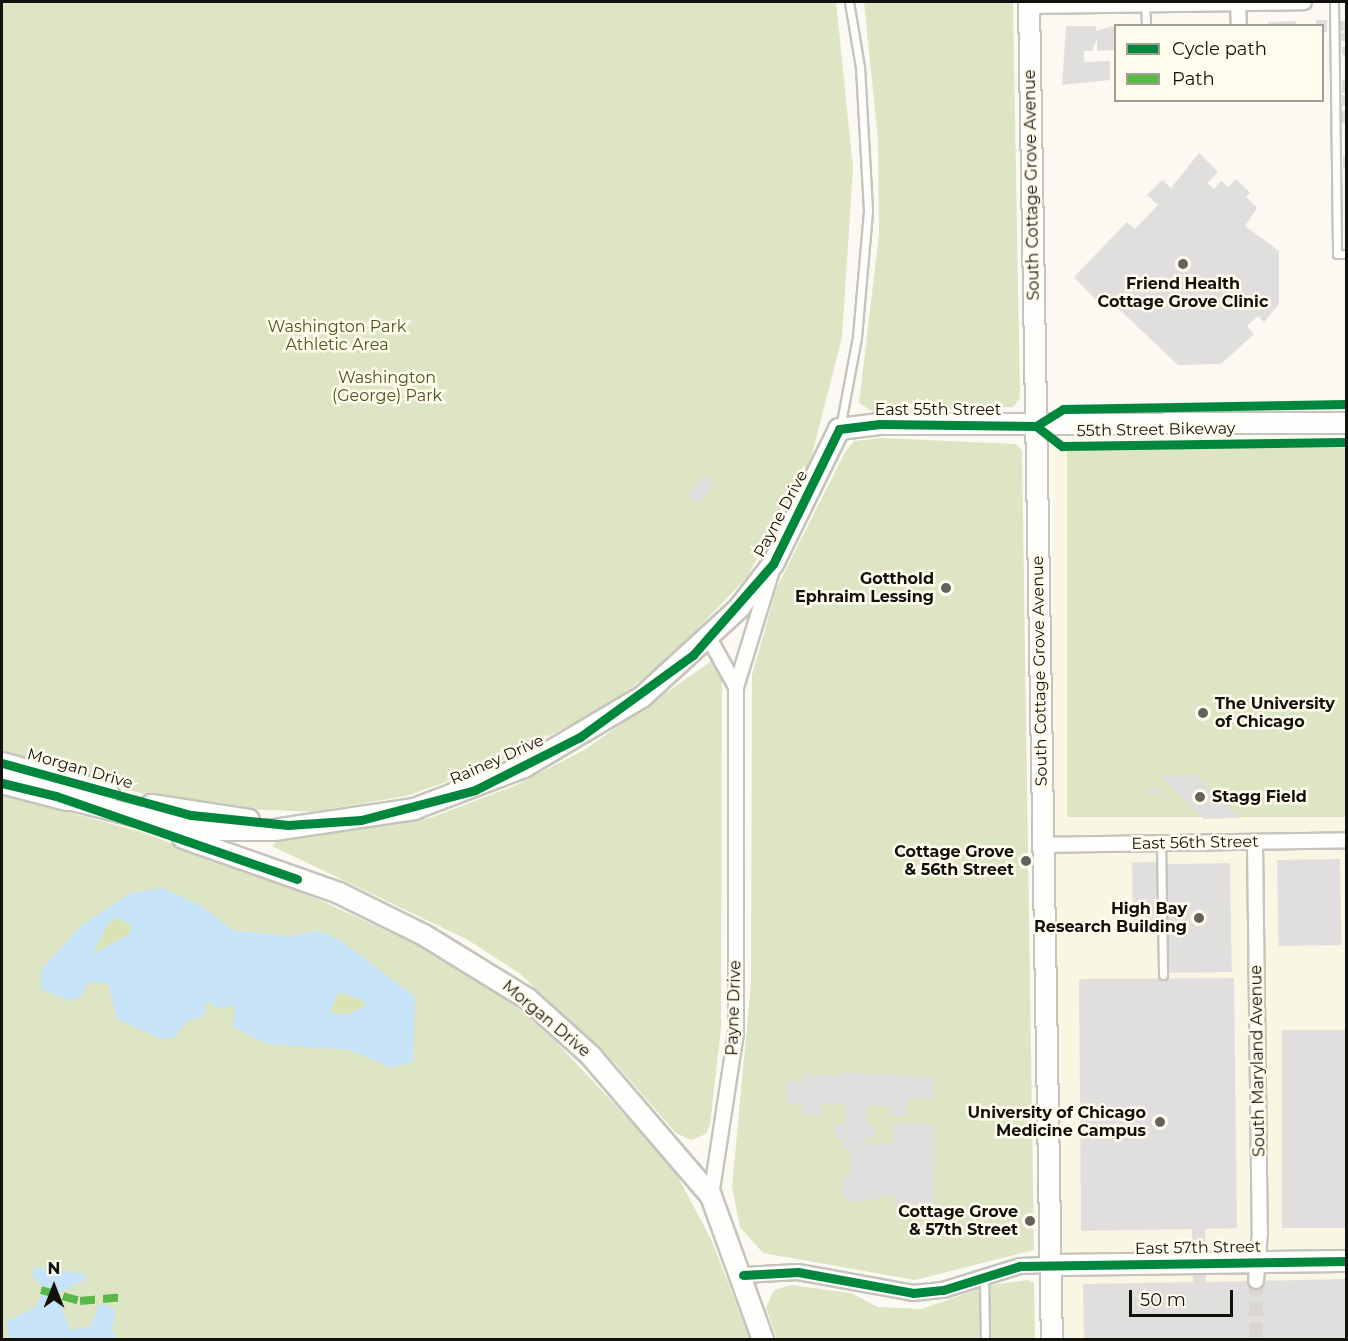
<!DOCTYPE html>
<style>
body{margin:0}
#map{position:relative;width:1348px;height:1341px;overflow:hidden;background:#fbf9f1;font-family:Montserrat,sans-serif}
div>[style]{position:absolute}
.built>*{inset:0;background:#faf6e4;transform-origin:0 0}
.green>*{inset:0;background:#dee5c5;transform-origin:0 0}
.forest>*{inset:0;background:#dae3b4}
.water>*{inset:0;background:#c6e3f7}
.building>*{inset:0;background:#e1dfde;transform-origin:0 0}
.street-tunnel>*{height:14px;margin-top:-7px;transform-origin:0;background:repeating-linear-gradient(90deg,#d8d6ce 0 14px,transparent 0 21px)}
.roads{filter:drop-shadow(2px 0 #c6c4bd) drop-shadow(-2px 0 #c6c4bd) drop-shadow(0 2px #c6c4bd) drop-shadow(0 -2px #c6c4bd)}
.lane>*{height:7px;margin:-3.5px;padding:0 3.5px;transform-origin:3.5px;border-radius:3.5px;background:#fefefd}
.street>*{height:14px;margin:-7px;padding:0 7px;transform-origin:7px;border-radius:7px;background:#fefefd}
.secondary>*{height:20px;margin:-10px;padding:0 10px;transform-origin:10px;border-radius:10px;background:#fefefd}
.quiet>*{height:8px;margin-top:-4px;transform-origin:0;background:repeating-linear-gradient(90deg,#58b947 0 15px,transparent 0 23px)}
.cycleway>*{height:9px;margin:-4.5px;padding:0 4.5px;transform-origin:4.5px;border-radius:4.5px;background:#00873e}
.dots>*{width:16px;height:16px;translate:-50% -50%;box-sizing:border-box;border:3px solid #fffced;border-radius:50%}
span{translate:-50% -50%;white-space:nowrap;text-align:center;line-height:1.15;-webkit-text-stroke:5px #fffced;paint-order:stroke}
.street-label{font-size:16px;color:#13110b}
.poi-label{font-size:16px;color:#13110b;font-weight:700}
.right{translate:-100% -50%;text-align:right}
.left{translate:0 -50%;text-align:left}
.park-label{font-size:16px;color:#4b561e}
.frame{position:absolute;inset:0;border:3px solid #13110b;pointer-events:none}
.legend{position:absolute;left:1114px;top:24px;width:210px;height:78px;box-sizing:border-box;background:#fffced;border:2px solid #a19e93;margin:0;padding:8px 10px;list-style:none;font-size:18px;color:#13110b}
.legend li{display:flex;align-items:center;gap:12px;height:30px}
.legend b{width:30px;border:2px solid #a19e93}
.north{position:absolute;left:24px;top:1257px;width:60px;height:60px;-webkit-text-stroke:4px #fffced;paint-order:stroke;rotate:0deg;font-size:16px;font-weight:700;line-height:24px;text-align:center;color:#13110b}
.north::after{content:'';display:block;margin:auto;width:21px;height:27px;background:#13110b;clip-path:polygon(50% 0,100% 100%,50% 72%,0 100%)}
.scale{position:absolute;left:1129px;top:1290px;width:104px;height:27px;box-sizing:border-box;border:3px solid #13110b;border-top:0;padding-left:8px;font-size:18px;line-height:21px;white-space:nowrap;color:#13110b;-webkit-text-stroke:4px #fffced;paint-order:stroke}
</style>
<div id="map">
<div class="built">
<i style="left:1346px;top:447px;width:892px;height:293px;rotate:90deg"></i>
</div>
<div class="green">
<i style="clip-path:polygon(2px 2px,836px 2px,853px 168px,842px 337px,810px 463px,747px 577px,669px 659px,608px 705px,490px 767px,406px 796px,312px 812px,185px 806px,2px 753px)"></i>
<i style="clip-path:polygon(864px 2px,1013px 2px,1020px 398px,1013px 407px,875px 413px,859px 403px,879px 234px,878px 140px)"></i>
<i style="clip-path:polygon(881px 438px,1015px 444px,1022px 450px,1034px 1250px,915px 1280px,763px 1253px,740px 1227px,732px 1187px,751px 983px,752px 675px,777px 587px,845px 452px,854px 441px)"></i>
<i style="left:1346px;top:448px;width:369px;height:279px;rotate:90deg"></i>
<i style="clip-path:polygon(713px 660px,722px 673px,721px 1028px,710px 1125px,706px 1134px,691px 1140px,676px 1133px,611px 1059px,519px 973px,468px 940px,272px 846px,279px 839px,430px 818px,514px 786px,584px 750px)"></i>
<i style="clip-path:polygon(2px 794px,141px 832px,302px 892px,429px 950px,509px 1001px,549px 1034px,672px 1166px,711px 1239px,750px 1339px,2px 1339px)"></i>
<i style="clip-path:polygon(1028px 1280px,1034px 1283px,1035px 1339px,777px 1339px,766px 1308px,774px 1290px,791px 1285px,851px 1293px,878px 1307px,922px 1309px,990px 1285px)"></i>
</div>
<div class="forest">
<i style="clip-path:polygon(118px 918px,131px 925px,130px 934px,93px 953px,109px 922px)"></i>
<i style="clip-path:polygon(339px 992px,362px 1000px,366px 1005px,348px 1014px,329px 1013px)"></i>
</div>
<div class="water">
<i style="clip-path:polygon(evenodd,162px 888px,201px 906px,234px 931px,290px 936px,320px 931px,341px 941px,415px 997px,413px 1062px,391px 1068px,350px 1050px,267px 1044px,233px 1027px,235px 1005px,215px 1009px,211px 1002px,204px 1005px,206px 1014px,186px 1022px,174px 1038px,161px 1039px,117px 1019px,108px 983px,88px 982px,82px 996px,69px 1001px,41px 989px,41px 970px,83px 924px,131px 893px,162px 888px,118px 918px,131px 925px,130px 934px,93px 953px,109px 922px,118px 918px,162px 888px,339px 992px,362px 1000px,366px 1006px,348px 1014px,330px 1013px,339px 992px)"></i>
<i style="clip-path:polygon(34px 1267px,86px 1274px,85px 1280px,57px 1294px,70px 1330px,90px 1327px,99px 1305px,105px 1304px,116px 1311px,112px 1329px,117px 1339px,10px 1339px,6px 1322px,34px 1308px,45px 1288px,32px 1276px)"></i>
</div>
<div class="building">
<i style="clip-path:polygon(1316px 20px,1327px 20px,1327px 33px,1316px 26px)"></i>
<i style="clip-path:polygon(1296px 21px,1296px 26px,1268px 26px,1268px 22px)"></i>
<i style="left:1339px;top:21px;width:7px;height:10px"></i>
<i style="clip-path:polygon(1066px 26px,1096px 26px,1096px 31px,1112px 26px,1116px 30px,1116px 50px,1097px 51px,1097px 39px,1092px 51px,1084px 51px,1084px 62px,1110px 61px,1110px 80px,1062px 85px)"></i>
<i style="left:1346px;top:33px;width:8px;height:5px;rotate:90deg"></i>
<i style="left:1342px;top:47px;width:4px;height:8px"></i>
<i style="left:1342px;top:80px;width:4px;height:13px"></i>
<i style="left:1342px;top:95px;width:4px;height:11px"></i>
<i style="left:1341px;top:111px;width:5px;height:12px"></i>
<i style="clip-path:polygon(1199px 153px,1218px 172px,1207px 183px,1214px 189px,1221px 181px,1228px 187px,1236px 179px,1250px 193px,1246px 197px,1257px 208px,1245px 226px,1279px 251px,1279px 304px,1264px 322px,1258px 316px,1247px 326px,1254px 334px,1221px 364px,1178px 365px,1104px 295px,1097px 301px,1074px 277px,1127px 222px,1135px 229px,1158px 205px,1147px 195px,1162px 180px,1171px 188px)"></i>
<i style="left:1343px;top:157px;width:3px;height:11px"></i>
<i style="left:704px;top:475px;width:14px;height:26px;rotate:39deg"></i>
<i style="clip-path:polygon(1196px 775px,1240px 818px,1204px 819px,1160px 776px)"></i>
<i style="clip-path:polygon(1147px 789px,1161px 789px,1161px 794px,1147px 793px)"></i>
<i style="left:1340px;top:859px;width:86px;height:63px;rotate:89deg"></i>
<i style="left:1156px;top:862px;width:64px;height:24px;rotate:89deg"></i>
<i style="left:1230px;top:863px;width:109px;height:65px;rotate:89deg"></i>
<i style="clip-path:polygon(1234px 978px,1237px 1228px,1205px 1229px,1206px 1282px,1346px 1279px,1346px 1340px,1084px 1340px,1083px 1284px,1193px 1282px,1192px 1229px,1081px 1231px,1079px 979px)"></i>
<i style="left:1346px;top:1030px;width:198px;height:64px;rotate:90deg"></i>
<i style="clip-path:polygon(842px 1072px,934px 1078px,934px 1099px,908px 1099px,907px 1116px,890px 1116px,890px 1106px,867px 1106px,867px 1125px,875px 1125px,875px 1138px,866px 1138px,866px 1144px,893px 1144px,893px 1124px,935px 1124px,934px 1205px,894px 1205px,894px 1195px,850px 1202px,842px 1194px,842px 1176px,850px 1176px,850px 1148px,844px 1148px,844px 1138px,835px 1138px,835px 1124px,845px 1124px,845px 1104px,821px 1104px,821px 1115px,803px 1115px,803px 1104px,787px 1104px,787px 1081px,805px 1081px,805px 1073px,842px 1077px)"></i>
</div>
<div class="street-tunnel">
<i style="left:1256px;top:1281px;width:59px;rotate:90deg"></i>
</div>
<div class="roads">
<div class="lane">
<i style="left:1334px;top:2px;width:252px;rotate:89.3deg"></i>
<i style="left:1337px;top:254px;width:9px"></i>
<i style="left:1145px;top:4px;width:22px;rotate:87deg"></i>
<i style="left:840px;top:428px;width:93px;rotate:-79.4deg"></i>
<i style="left:857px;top:337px;width:127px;rotate:-85deg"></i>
<i style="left:868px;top:210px;width:143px;rotate:-93.2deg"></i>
<i style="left:860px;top:67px;width:66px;rotate:-99.6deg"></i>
<i style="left:1161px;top:843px;width:132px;rotate:89.1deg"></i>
<i style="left:984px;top:1276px;width:64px;rotate:89.1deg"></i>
</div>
<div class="street">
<i style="left:1238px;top:2px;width:24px;rotate:88deg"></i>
<i style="left:1029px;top:6px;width:275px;rotate:-0.8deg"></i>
<i style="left:709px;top:638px;width:56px;rotate:61.1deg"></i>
<i style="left:1255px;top:842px;width:390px;rotate:89.3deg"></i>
<i style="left:1260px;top:1232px;width:49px;rotate:94.7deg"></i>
<i style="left:1043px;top:845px;width:303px;rotate:-0.9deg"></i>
<i style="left:711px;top:1196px;width:165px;rotate:-81.3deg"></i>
<i style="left:736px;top:1033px;width:346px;rotate:-90deg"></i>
<i style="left:736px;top:687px;width:122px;rotate:-72.9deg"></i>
<i style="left:743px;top:1275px;width:55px;rotate:-3.1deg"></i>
<i style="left:798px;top:1272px;width:117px;rotate:10.3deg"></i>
<i style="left:913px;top:1293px;width:30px;rotate:-6deg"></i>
<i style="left:943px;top:1290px;width:81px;rotate:-17.3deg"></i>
<i style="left:1020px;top:1266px;width:30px;rotate:-2deg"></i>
</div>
<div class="secondary">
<i style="left:1029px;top:2px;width:1338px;rotate:89.02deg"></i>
<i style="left:2px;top:763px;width:111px;rotate:15.7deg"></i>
<i style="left:2px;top:783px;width:67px;rotate:14.7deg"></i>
<i style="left:56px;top:796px;width:141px;rotate:13.9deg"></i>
<i style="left:193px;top:830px;width:81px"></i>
<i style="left:274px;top:830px;width:142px;rotate:-8.5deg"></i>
<i style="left:414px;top:809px;width:118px;rotate:-20.9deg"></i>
<i style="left:524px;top:767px;width:137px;rotate:-30.7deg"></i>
<i style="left:642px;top:697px;width:132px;rotate:-42.5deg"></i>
<i style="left:739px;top:608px;width:56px;rotate:-52.3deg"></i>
<i style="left:773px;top:564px;width:150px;rotate:-63.9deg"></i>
<i style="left:839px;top:429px;width:41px;rotate:-7deg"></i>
<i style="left:880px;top:424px;width:466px;rotate:-0.1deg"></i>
<i style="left:151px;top:805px;width:99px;rotate:8.7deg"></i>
<i style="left:183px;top:838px;width:165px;rotate:19.4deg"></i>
<i style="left:339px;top:893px;width:95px;rotate:26.3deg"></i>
<i style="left:424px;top:935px;width:122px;rotate:31.6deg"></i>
<i style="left:528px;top:999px;width:85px;rotate:42.1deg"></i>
<i style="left:591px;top:1056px;width:184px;rotate:49.4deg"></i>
<i style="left:711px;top:1196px;width:153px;rotate:70.1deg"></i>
<i style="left:1050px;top:1265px;width:296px;rotate:-0.8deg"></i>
</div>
</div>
<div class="quiet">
<i style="left:41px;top:1290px;width:41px;rotate:15.8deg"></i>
<i style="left:80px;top:1301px;width:44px;rotate:-5.2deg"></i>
</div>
<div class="cycleway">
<i style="left:1036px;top:426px;width:33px;rotate:38deg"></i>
<i style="left:1062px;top:446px;width:284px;rotate:-0.8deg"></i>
<i style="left:1036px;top:426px;width:32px;rotate:-32deg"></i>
<i style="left:1063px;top:409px;width:283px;rotate:-1deg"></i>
<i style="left:2px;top:763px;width:196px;rotate:15.4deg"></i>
<i style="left:191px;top:815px;width:98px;rotate:5.9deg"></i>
<i style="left:288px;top:825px;width:73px;rotate:-3.9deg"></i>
<i style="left:361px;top:820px;width:118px;rotate:-14.7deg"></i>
<i style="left:475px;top:790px;width:118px;rotate:-26.8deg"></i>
<i style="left:580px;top:737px;width:140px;rotate:-36deg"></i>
<i style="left:693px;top:655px;width:121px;rotate:-48.7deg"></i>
<i style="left:773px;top:564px;width:150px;rotate:-63.9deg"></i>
<i style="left:839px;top:429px;width:41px;rotate:-7deg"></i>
<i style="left:880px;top:424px;width:156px;rotate:0.7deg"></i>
<i style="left:2px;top:783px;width:56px;rotate:13.5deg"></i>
<i style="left:56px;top:796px;width:255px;rotate:19deg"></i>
<i style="left:743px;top:1275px;width:55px;rotate:-3.1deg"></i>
<i style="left:798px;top:1272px;width:117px;rotate:10.3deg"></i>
<i style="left:913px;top:1293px;width:30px;rotate:-6deg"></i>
<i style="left:943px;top:1290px;width:81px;rotate:-17.3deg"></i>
<i style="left:1020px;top:1266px;width:326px;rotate:-0.9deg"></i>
</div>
<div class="dots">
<i style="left:1183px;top:264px;background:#64625c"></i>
<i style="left:946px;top:588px;background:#64625c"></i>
<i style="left:1203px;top:713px;background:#64625c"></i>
<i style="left:1200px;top:797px;background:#64625c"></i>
<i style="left:1026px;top:861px;background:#64625c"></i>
<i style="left:1199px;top:918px;background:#64625c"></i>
<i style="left:1160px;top:1122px;background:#64625c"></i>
<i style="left:1030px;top:1221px;background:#64625c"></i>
</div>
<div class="street-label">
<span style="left:1032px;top:185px;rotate:-91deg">South Cottage Grove Avenue</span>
<span style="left:938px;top:410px">East 55th Street</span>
<span style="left:1156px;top:430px;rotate:-1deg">55th Street Bikeway</span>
<span style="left:781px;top:514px;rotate:-62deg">Payne Drive</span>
<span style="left:1040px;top:671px;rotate:-91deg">South Cottage Grove Avenue</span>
<span style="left:497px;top:760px;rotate:-24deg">Rainey Drive</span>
<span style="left:80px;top:769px;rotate:16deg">Morgan Drive</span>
<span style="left:1195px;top:843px;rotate:-1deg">East 56th Street</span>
<span style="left:734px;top:1008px;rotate:-88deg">Payne Drive</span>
<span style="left:546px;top:1019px;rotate:40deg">Morgan Drive</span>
<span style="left:1258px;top:1061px;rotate:-91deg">South Maryland Avenue</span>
<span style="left:1198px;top:1248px;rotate:-1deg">East 57th Street</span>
</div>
<div class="poi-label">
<span style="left:1183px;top:293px">Friend Health<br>Cottage Grove Clinic</span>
<span class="right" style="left:934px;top:588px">Gotthold<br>Ephraim Lessing</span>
<span class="left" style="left:1215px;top:713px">The University<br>of Chicago</span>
<span class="left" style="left:1212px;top:797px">Stagg Field</span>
<span class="right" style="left:1014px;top:861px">Cottage Grove<br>&amp; 56th Street</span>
<span class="right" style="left:1187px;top:918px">High Bay<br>Research Building</span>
<span class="right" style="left:1146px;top:1122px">University of Chicago<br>Medicine Campus</span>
<span class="right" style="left:1018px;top:1221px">Cottage Grove<br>&amp; 57th Street</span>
</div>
<div class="park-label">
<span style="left:337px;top:336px">Washington Park<br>Athletic Area</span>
<span style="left:387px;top:387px">Washington<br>(George) Park</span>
</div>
<div class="frame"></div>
<ul class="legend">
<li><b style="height:8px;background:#00873e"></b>Cycle path</li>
<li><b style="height:8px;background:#58b947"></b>Path</li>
</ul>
<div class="north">N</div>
<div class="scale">50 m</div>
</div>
